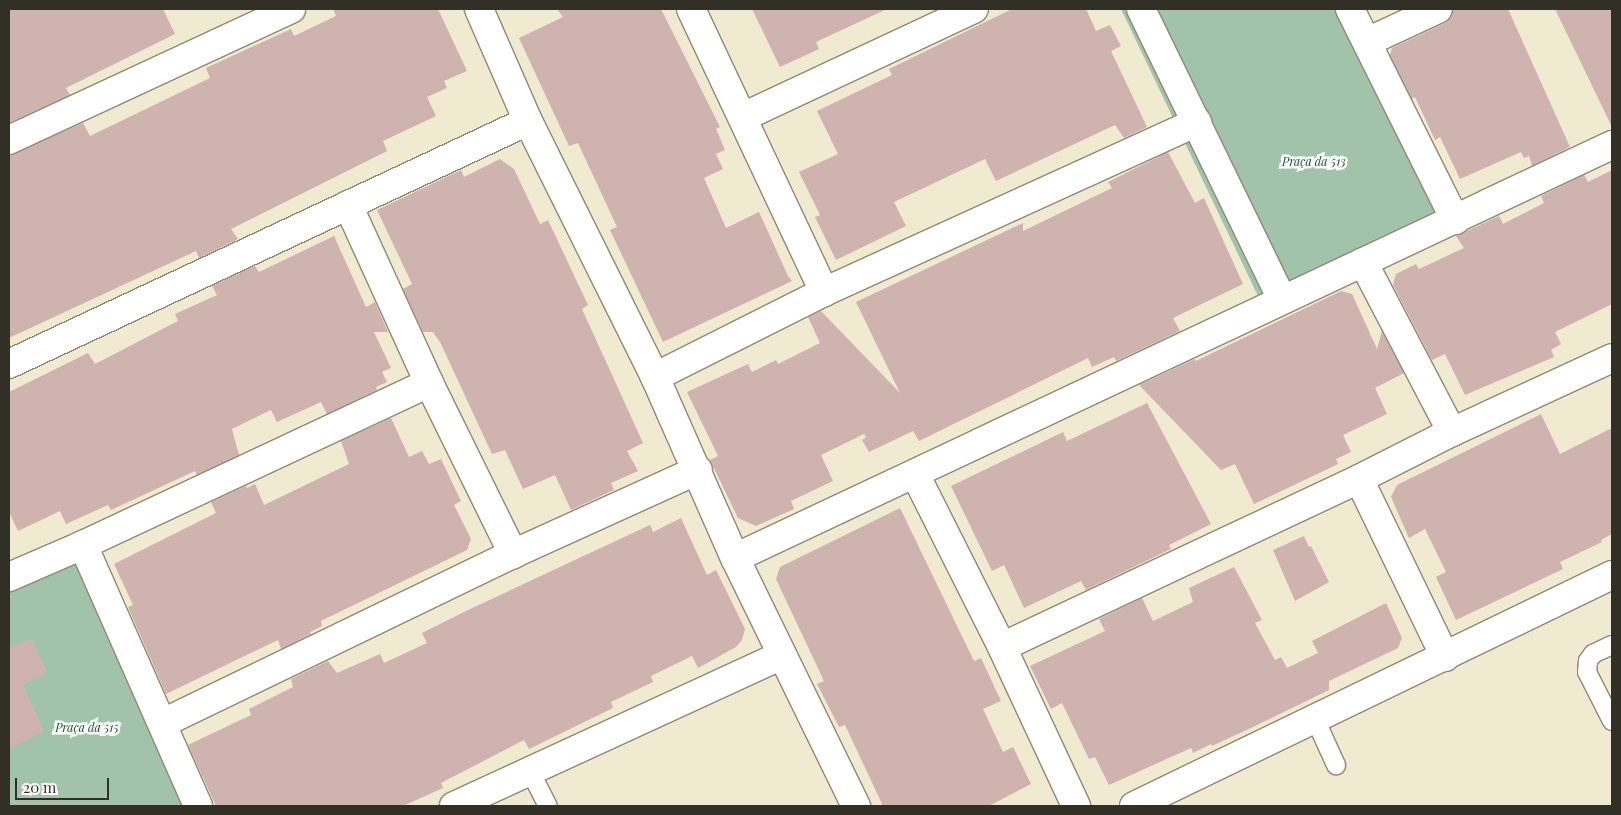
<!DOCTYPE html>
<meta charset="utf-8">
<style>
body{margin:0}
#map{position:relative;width:1621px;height:815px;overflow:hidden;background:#f0ead1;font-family:"Playfair Display",serif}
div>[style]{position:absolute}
.green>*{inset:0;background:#a1c3a9}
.building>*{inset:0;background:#cfb3ae}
.roads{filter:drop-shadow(1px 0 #8e8972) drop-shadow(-1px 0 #8e8972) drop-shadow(0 1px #8e8972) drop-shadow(0 -1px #8e8972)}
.lane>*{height:18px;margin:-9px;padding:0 9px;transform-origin:9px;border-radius:9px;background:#fff}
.street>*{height:28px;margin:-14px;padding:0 14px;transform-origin:14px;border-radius:14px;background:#fff}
.secondary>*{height:28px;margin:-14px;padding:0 14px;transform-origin:14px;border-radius:14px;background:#fff}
span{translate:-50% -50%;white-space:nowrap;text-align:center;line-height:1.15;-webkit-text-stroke:5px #fff;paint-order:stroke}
.park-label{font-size:12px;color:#164d2b;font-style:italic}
.frame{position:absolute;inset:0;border:10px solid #323026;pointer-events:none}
.scale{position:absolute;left:15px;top:778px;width:94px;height:22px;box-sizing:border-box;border:2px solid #323026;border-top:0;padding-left:6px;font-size:15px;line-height:18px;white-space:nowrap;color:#323026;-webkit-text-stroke:4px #fff;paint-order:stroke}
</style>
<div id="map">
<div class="green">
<i style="clip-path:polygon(1121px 9px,1360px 9px,1468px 229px,1269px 319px)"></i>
<i style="clip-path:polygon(84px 538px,211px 806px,9px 806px,9px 571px)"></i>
</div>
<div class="building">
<i style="clip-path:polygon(9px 9px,163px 9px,175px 34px,66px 88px,70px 95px,9px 123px)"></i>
<i style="clip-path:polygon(333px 9px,438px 9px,467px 71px,444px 81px,447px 88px,427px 97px,436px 116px,383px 141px,387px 151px,231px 229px,238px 239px,199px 258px,196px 251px,9px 338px,9px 155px,83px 123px,90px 136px,210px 78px,206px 68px,291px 29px,294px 36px,336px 16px)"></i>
<i style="clip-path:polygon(557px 9px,661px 9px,720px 127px,716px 129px,725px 150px,716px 154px,723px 169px,704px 178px,726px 228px,759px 212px,788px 276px,792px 281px,663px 342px,610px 230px,617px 227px,578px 143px,569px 146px,519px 38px,563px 17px)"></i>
<i style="clip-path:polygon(752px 9px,887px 9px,816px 42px,819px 49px,780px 67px)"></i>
<i style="clip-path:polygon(1012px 9px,1086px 9px,1096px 31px,1110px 25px,1121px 46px,1111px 51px,1147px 127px,1124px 138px,1115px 125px,996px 181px,985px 159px,894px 202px,906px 226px,836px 260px,815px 217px,820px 215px,799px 172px,838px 154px,817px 111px,892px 75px,889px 69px)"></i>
<i style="clip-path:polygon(1453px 9px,1508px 9px,1570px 147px,1532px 166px,1529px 156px,1524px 158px,1521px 152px,1460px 179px,1440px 137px,1435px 140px,1415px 97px,1412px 99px,1390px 55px,1392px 48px,1445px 23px,1451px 18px)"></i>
<i style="clip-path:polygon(1555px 9px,1612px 9px,1612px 127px)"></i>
<i style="clip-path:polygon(1168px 152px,1195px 203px,1204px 198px,1243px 284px,1173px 318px,1180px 331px,1116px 361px,1114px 357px,1092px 367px,1088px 358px,919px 441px,913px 431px,869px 452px,862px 440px,866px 437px,864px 434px,821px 455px,833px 481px,791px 501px,794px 509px,756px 526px,738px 518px,710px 460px,718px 456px,687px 392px,748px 364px,752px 372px,776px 360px,778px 364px,820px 343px,808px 317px,821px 311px,900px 393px,856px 302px,1023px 223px,1023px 231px,1112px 188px,1108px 182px)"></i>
<i style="clip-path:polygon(500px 159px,514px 169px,540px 224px,548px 220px,588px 305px,582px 309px,643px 443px,627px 451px,638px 471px,611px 483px,614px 490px,571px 510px,555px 475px,523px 489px,505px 450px,492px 454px,441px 344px,433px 332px,423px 332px,403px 289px,412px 284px,377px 210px,461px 170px,464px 177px)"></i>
<i style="clip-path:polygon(1612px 170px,1612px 304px,1555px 332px,1561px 344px,1551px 350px,1554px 357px,1465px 395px,1445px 354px,1432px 360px,1393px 285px,1396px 274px,1416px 264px,1419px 269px,1464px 248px,1456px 236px,1499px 216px,1503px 224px,1544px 203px,1541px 196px,1584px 175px,1588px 182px)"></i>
<i style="clip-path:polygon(334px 236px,366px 307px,375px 302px,388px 332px,374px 332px,391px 368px,382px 372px,387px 382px,376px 387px,377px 390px,327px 414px,321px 402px,277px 422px,271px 410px,232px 429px,239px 455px,197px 475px,195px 471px,111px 510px,108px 505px,66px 524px,60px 511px,18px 531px,9px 512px,9px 392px,88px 353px,95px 364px,178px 321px,175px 314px,217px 295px,212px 286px,255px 266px,259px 272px)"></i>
<i style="clip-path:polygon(1341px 291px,1352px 294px,1377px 349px,1382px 331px,1404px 373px,1375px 388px,1387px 414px,1343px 435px,1351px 452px,1336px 459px,1338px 464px,1254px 504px,1235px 464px,1221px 470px,1139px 385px,1195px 359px,1196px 361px)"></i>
<i style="clip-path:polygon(1147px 403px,1211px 524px,1169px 545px,1171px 549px,1086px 590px,1081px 581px,1024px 608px,1004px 565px,992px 571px,951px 486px,1063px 432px,1067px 441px)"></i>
<i style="clip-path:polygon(1541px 414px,1560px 454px,1612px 428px,1612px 534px,1601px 540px,1602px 542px,1560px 562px,1563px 569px,1456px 620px,1436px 577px,1446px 572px,1425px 529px,1409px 538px,1391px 497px,1397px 485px)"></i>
<i style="clip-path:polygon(391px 418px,409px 457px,422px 451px,429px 464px,441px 459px,461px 501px,454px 505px,471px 539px,467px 550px,321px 621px,322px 626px,310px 632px,311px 634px,281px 649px,278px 640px,166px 694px,128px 607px,133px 605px,114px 564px,216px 513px,211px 502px,246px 486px,247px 488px,255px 484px,264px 505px,349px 464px,341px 441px)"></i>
<i style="clip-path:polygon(900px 508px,974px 661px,981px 658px,1001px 701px,983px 709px,1003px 752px,1013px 747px,1031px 784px,989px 806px,883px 806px,845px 725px,839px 727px,817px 684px,824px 681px,776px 579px,780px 567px)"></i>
<i style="clip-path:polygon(681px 518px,707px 575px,716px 570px,745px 629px,742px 640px,736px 647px,698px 668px,692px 656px,651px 676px,653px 682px,611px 702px,613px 708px,529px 749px,524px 740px,441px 783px,443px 788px,403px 806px,216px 806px,188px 745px,251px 715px,249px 709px,293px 687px,291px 679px,328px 661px,337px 673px,380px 654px,384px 663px,427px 643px,422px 633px,468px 610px,650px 525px,653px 532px)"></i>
<i style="clip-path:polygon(1304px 536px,1309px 547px,1311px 546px,1329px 582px,1295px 601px,1273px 550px)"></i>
<i style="clip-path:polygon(1234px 567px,1262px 620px,1255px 623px,1275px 660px,1281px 657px,1287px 668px,1318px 653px,1312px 641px,1386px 603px,1402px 638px,1398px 648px,1329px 681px,1329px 690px,1255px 726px,1212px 746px,1211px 744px,1193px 753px,1191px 748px,1109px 785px,1095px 757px,1089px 759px,1062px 703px,1051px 709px,1030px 666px,1105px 631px,1099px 619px,1142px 598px,1153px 621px,1193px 602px,1189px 588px)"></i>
<i style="clip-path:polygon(31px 639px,48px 672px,23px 685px,44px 731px,9px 749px,9px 648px)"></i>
</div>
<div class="roads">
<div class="lane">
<i style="left:1612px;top:645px;width:21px;rotate:155deg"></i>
<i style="left:1593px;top:654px;width:9px;rotate:126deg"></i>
<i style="left:1588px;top:661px;width:11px;rotate:95deg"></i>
<i style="left:1587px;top:672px;width:55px;rotate:63deg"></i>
<i style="left:1315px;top:719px;width:51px;rotate:65.5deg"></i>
<i style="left:530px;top:771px;width:39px;rotate:63deg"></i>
</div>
<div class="street">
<i style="left:691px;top:9px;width:313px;rotate:64.8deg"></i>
<i style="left:1141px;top:9px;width:323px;rotate:64.1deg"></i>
<i style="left:1350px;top:9px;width:236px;rotate:63.5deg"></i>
<i style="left:1367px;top:42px;width:78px;rotate:-24.9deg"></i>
<i style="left:743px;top:117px;width:255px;rotate:-25.1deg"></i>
<i style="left:9px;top:140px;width:311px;rotate:-24.9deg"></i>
<i style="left:348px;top:205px;width:196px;rotate:65.5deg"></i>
<i style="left:429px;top:383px;width:191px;rotate:63.8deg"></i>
<i style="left:1363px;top:262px;width:192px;rotate:62.4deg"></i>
<i style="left:9px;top:364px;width:573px;rotate:-25.09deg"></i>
<i style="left:655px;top:377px;width:189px;rotate:-26.7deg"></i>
<i style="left:824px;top:292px;width:410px;rotate:-24.5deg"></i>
<i style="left:915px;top:474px;width:194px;rotate:63.3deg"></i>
<i style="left:1002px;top:647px;width:175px;rotate:65deg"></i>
<i style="left:1359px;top:479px;width:198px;rotate:64.2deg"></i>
<i style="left:83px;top:545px;width:285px;rotate:66.2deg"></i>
<i style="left:735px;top:558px;width:969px;rotate:-25.22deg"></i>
<i style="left:9px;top:577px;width:81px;rotate:-23.4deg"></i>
<i style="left:83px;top:545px;width:382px;rotate:-25.1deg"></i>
<i style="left:1002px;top:647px;width:395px;rotate:-25.2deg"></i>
<i style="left:1359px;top:479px;width:104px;rotate:-26.8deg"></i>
<i style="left:1452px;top:432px;width:176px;rotate:-24.8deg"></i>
<i style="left:163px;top:723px;width:389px;rotate:-25.8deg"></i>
<i style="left:513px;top:554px;width:203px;rotate:-24.4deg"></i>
<i style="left:454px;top:806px;width:361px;rotate:-24.7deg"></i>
</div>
<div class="secondary">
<i style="left:479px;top:9px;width:122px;rotate:66.4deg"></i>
<i style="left:528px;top:121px;width:286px;rotate:63.6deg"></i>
<i style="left:655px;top:377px;width:198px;rotate:66.2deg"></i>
<i style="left:735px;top:558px;width:276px;rotate:64deg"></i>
<i style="left:1134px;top:806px;width:531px;rotate:-25.79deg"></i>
</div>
</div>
<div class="park-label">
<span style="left:1314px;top:162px">Praça da 513</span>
<span style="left:87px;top:728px">Praça da 515</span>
</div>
<div class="frame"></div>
<div class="scale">20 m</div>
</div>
